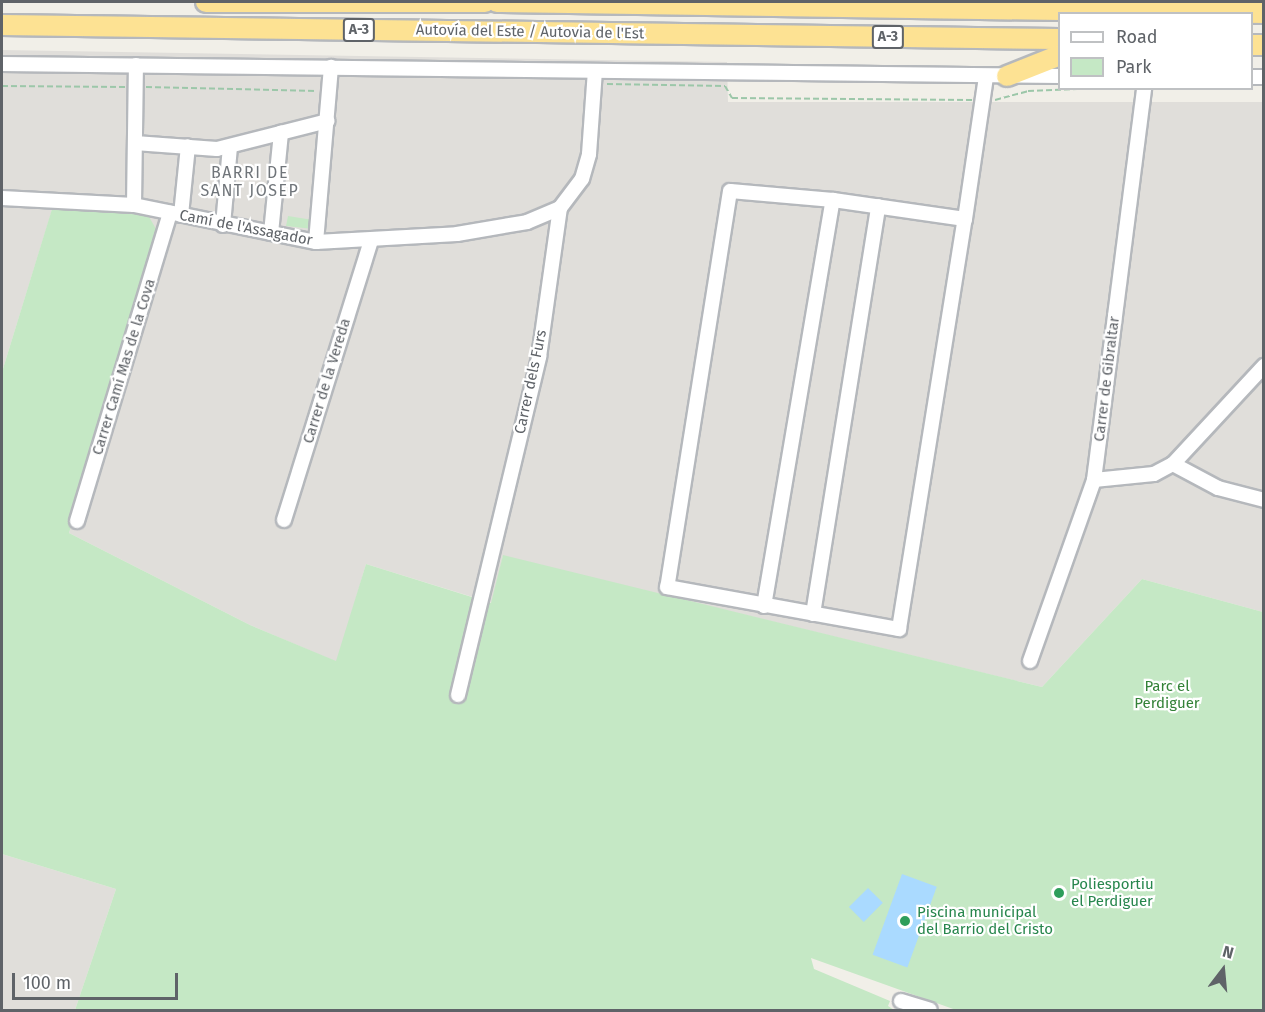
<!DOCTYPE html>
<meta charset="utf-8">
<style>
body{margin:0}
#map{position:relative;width:1265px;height:1012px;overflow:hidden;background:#f1efe8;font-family:"Fira Sans",sans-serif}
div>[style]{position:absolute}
.industrial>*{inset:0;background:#e0deda}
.green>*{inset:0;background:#c5e8c5}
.water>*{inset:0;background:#aadaff;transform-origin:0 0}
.path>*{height:2px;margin-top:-1px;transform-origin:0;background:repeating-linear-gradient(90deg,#9cc7a9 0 6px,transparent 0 9px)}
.roads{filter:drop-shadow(2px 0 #b5b8bc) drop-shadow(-2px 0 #b5b8bc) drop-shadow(0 2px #b5b8bc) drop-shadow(0 -2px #b5b8bc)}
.minor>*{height:14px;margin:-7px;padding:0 7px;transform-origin:7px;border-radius:7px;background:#fff}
.highway>*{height:20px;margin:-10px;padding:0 10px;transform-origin:10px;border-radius:10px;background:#fde293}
.dots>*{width:16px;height:16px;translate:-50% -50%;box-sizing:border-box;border:3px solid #fff;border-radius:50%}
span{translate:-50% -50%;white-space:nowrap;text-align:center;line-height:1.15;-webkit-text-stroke:4.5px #fff;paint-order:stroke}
.shield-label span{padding:2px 4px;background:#fff;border:2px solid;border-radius:4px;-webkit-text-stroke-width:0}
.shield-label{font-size:14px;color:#5f6368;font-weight:700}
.street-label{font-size:15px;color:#5f6368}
.park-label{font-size:15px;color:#348238}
.leisure-label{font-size:15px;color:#27864d}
.left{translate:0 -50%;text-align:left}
.neighbourhood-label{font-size:16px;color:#70757a;letter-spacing:1.5px}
.frame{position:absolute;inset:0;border:3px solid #5f6368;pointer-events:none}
.legend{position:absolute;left:1058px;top:12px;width:195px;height:78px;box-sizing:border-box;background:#fff;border:2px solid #bfc1c3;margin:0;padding:8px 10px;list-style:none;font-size:18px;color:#5f6368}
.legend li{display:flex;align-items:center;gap:12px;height:30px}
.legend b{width:30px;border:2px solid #bfc1c3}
.north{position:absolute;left:1193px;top:940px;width:60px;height:60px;-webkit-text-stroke:4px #fff;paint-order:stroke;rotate:16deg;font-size:16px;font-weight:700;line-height:24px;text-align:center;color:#5f6368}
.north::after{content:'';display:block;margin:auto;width:21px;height:27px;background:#5f6368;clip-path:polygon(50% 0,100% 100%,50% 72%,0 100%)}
.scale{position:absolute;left:12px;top:973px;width:166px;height:27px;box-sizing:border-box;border:3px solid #5f6368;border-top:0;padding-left:8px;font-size:18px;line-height:21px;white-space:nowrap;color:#5f6368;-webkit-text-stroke:4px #fff;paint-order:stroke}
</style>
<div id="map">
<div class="industrial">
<i style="clip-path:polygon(2px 50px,727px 62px,728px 102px,1263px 102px,1263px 612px,1142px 579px,1042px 687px,503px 556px,492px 603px,366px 564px,337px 662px,250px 625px,69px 533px,160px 236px,52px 210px,2px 372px)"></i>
<i style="clip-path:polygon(2px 854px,116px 889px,75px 1010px,2px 1010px)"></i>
</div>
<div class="green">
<i style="clip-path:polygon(52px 209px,148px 215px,160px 236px,69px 533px,250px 625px,336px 661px,366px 564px,491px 603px,503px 555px,1042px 687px,1142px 579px,1263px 612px,1263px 1010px,956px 1010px,811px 958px,814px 969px,890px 1001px,888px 1006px,894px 1010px,75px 1010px,116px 889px,2px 854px,2px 372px)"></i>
<i style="clip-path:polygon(288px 216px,313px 220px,313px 229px,286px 226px)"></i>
</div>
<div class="water">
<i style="left:902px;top:874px;width:37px;height:86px;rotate:20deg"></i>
<i style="left:868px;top:888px;width:21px;height:27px;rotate:45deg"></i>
</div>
<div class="path">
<i style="left:607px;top:84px;width:118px;rotate:1deg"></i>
<i style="left:725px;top:86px;width:14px;rotate:60deg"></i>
<i style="left:732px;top:98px;width:240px;rotate:0.5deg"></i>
<i style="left:2px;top:86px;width:123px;rotate:0.5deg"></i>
<i style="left:146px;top:87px;width:171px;rotate:1.3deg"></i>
<i style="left:1221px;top:88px;width:28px;rotate:2deg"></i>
<i style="left:995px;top:100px;width:34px;rotate:-15deg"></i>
<i style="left:1028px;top:91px;width:74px;rotate:-2.3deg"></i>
</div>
<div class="roads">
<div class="minor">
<i style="left:2px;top:64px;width:1058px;rotate:0.65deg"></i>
<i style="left:1252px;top:77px;width:12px"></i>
<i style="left:135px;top:143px;width:82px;rotate:4.2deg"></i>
<i style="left:217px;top:149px;width:114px;rotate:-14.2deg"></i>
<i style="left:2px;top:198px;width:132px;rotate:3deg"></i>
<i style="left:134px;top:205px;width:186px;rotate:11.5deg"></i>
<i style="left:316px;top:242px;width:141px;rotate:-3.2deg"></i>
<i style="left:457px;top:234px;width:71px;rotate:-9.7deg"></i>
<i style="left:527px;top:222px;width:36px;rotate:-23deg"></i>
<i style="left:134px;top:205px;width:140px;rotate:-89.2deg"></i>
<i style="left:181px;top:215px;width:69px;rotate:-84.2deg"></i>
<i style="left:965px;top:219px;width:133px;rotate:-171.8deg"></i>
<i style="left:833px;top:200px;width:103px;rotate:-175deg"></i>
<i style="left:730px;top:191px;width:401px;rotate:99deg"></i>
<i style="left:667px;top:587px;width:236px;rotate:10.3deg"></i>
<i style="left:899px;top:629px;width:415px;rotate:-80.9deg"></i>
<i style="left:965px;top:219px;width:144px;rotate:-81.6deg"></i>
<i style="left:223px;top:225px;width:78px;rotate:-84.9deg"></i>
<i style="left:271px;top:233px;width:101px;rotate:-84.3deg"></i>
<i style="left:316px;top:242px;width:176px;rotate:-85.1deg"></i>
<i style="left:1173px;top:464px;width:51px;rotate:28.1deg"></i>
<i style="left:1218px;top:488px;width:48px;rotate:14.6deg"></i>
<i style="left:1094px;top:480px;width:60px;rotate:-5.7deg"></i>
<i style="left:1154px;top:474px;width:21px;rotate:-28deg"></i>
<i style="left:1173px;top:464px;width:134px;rotate:-47.1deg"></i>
<i style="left:284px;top:520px;width:292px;rotate:-72.7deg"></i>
<i style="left:77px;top:521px;width:322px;rotate:-73.2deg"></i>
<i style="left:764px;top:606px;width:412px;rotate:-80.4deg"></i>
<i style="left:813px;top:614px;width:413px;rotate:-80.9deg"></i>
<i style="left:1030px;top:661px;width:192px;rotate:-70.5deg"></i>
<i style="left:1094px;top:480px;width:395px;rotate:-82.7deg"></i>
<i style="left:458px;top:695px;width:348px;rotate:-76.5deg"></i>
<i style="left:539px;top:357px;width:150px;rotate:-82deg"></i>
<i style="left:560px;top:208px;width:36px;rotate:-53deg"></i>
<i style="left:582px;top:179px;width:26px;rotate:-74deg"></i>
<i style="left:589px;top:154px;width:83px;rotate:-85.9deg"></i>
<i style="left:901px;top:1001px;width:30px;rotate:17deg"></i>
</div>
<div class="highway">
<i style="left:206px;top:2px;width:279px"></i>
<i style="left:497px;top:2px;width:767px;rotate:0.82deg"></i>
<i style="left:2px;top:25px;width:1058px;rotate:0.76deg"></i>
<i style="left:1252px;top:45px;width:12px"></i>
<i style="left:1007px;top:76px;width:57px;rotate:-21.6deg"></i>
</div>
</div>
<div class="dots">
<i style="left:1059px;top:893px;background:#2e9e5b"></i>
<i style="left:905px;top:921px;background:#2e9e5b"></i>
</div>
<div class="shield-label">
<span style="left:359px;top:30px">A-3</span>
<span style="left:888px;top:37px">A-3</span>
</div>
<div class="street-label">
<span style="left:530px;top:32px;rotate:1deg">Autovía del Este / Autovia de l'Est</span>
<span style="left:246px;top:228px;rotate:11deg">Camí de l'Assagador</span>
<span style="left:124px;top:367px;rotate:-73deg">Carrer Camí Mas de la Cova</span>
<span style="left:1107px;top:379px;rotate:-83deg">Carrer de Gibraltar</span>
<span style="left:327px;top:381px;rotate:-73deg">Carrer de la Vereda</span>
<span style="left:531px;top:382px;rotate:-78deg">Carrer dels Furs</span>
</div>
<div class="park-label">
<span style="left:1167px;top:695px">Parc el<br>Perdiguer</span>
</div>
<div class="leisure-label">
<span class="left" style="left:1071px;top:893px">Poliesportiu<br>el Perdiguer</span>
<span class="left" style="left:917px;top:921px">Piscina municipal<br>del Barrio del Cristo</span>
</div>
<div class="neighbourhood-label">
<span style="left:250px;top:182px">BARRI DE<br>SANT JOSEP</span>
</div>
<div class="frame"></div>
<ul class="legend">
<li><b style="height:8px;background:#fff"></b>Road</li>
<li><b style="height:16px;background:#c5e8c5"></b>Park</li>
</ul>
<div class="north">N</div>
<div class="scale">100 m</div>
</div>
